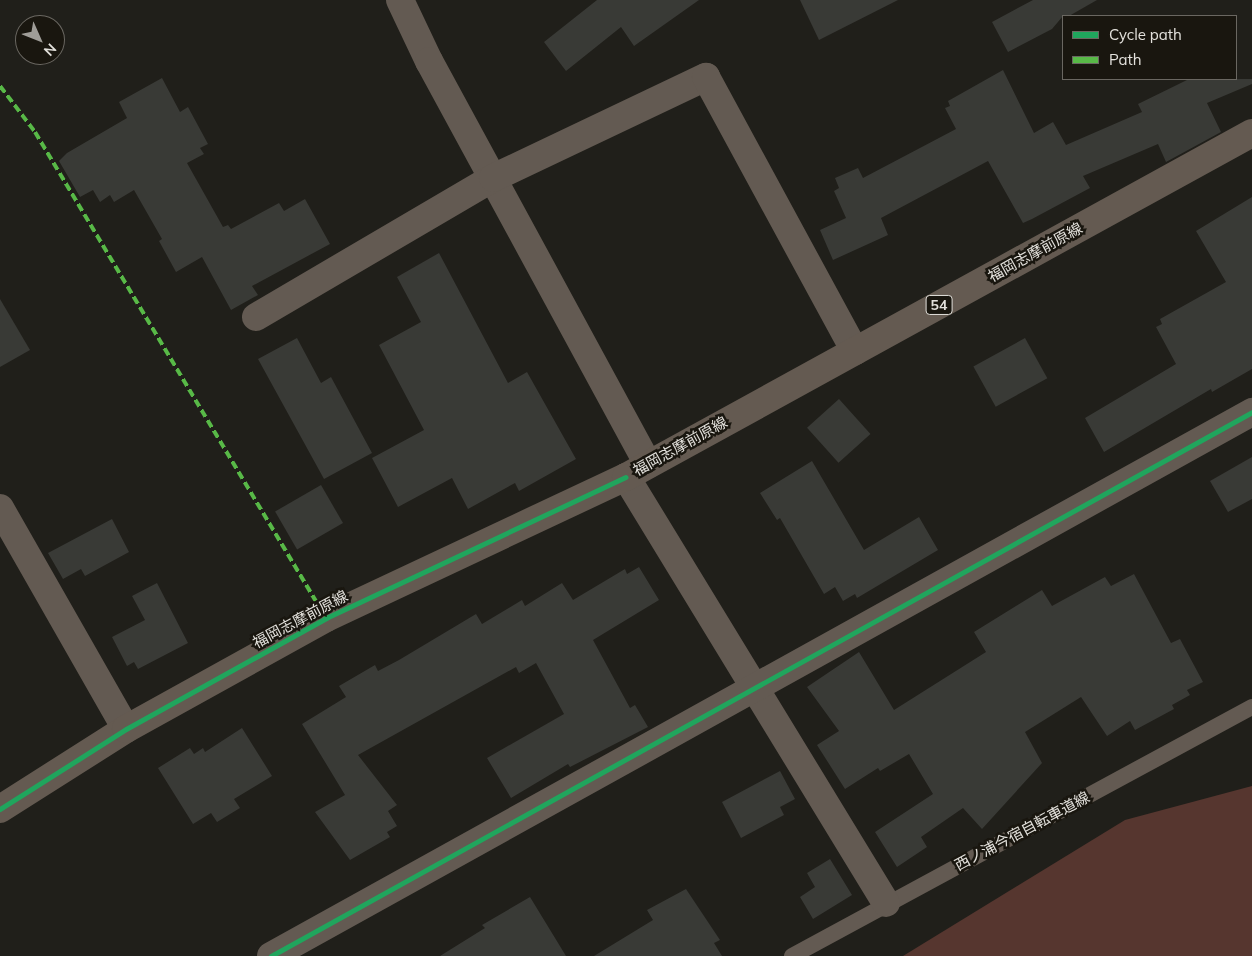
<!DOCTYPE html>
<meta charset="utf-8">
<style>
body{margin:0}
#map{position:relative;width:1252px;height:956px;overflow:hidden;background:#201f1a;font-family:Mulish,"Noto Sans JP",sans-serif}
div>[style]{position:absolute}
.forest>*{inset:0;background:#56362f}
.building>*{inset:0;background:#393a36;transform-origin:0 0}
.service>*{height:16px;margin:-8px;padding:0 8px;transform-origin:8px;border-radius:8px;background:#635a52}
.minor>*{height:28px;margin:-14px;padding:0 14px;transform-origin:14px;border-radius:14px;background:#635a52}
.primary>*{height:28px;margin:-14px;padding:0 14px;transform-origin:14px;border-radius:14px;background:#645a51}
.quiet>*{height:4px;margin-top:-2px;transform-origin:0;background:repeating-linear-gradient(90deg,#58b947 0 8px,transparent 0 12px)}
.cycleway>*{height:5px;margin:-2.5px;padding:0 2.5px;transform-origin:2.5px;border-radius:2.5px;background:#20a55d}
span{translate:-50% -50%;white-space:nowrap;text-align:center;line-height:1.15;-webkit-text-stroke:5px #19160f;paint-order:stroke}
.shield-label span{padding:1px 4px;background:#19160f;border:1px solid;border-radius:4px;-webkit-text-stroke-width:0}
.shield-label{font-size:14px;color:#e3e1dc;font-weight:700}
.street-label{font-size:15px;color:#e3e1dc}
.legend{position:absolute;left:1062px;top:15px;width:175px;height:65px;box-sizing:border-box;background:#19160f;border:1px solid #6a6761;margin:0;padding:6px 9px;list-style:none;font-size:15px;color:#e3e1dc}
.legend li{display:flex;align-items:center;gap:10px;height:25px}
.legend b{width:25px;border:1px solid #6a6761}
.north{position:absolute;left:15px;top:15px;width:50px;height:50px;box-sizing:border-box;background:#19160f;border:1px solid #6a6761;border-radius:50%;rotate:134deg;font-size:14px;font-weight:700;line-height:20px;text-align:center;color:#e3e1dc}
.north::after{content:'';display:block;margin:auto;width:18px;height:22px;background:#9f9d98;clip-path:polygon(50% 0,100% 100%,50% 72%,0 100%)}
</style>
<div id="map">
<div class="forest">
<i style="clip-path:polygon(1252px 786px,1252px 956px,903px 956px,1125px 820px)"></i>
</div>
<div class="building">
<i style="clip-path:polygon(597px 0,699px 0,634px 46px,621px 27px,566px 71px,544px 42px)"></i>
<i style="clip-path:polygon(800px 0,898px 0,819px 40px)"></i>
<i style="clip-path:polygon(1033px 0,1097px 0,1069px 16px,1063px 16px,1052px 29px,1008px 52px,992px 22px)"></i>
<i style="clip-path:polygon(1003px 70px,1034px 133px,1053px 122px,1066px 145px,1142px 112px,1138px 104px,1189px 79px,1252px 79px,1252px 84px,1207px 103px,1221px 132px,1166px 162px,1158px 144px,1083px 176px,1090px 188px,1032px 219px,1023px 223px,988px 161px,881px 218px,888px 235px,833px 260px,820px 230px,846px 218px,834px 191px,839px 188px,835px 178px,858px 168px,863px 178px,956px 129px,945px 108px,950px 106px,948px 101px)"></i>
<i style="clip-path:polygon(162px 78px,180px 112px,188px 107px,208px 144px,200px 148px,204px 154px,187px 163px,223px 227px,228px 225px,231px 229px,279px 203px,284px 211px,305px 199px,330px 244px,252px 286px,258px 295px,231px 310px,202px 257px,176px 272px,159px 241px,162px 239px,134px 190px,114px 202px,110px 195px,100px 202px,93px 190px,80px 197px,59px 161px,67px 153px,127px 118px,119px 102px)"></i>
<i style="clip-path:polygon(1252px 197px,1252px 369px,1212px 392px,1211px 389px,1104px 452px,1085px 418px,1176px 364px,1156px 327px,1162px 324px,1160px 319px,1226px 282px,1196px 231px)"></i>
<i style="clip-path:polygon(439px 253px,508px 383px,527px 372px,576px 459px,519px 491px,515px 483px,468px 509px,452px 478px,398px 507px,372px 458px,424px 430px,379px 345px,421px 322px,397px 277px)"></i>
<i style="clip-path:polygon(0 299px,30px 350px,0 367px)"></i>
<i style="clip-path:polygon(297px 338px,321px 383px,331px 377px,372px 453px,324px 479px,258px 359px)"></i>
<i style="left:1025px;top:338px;width:46px;height:59px;rotate:61deg"></i>
<i style="left:839px;top:399px;width:47px;height:43px;rotate:48deg"></i>
<i style="clip-path:polygon(1252px 457px,1252px 499px,1228px 512px,1210px 481px)"></i>
<i style="clip-path:polygon(812px 461px,864px 550px,919px 517px,938px 550px,857px 598px,855px 594px,843px 601px,835px 587px,824px 594px,780px 518px,777px 520px,760px 493px)"></i>
<i style="left:321px;top:485px;width:44px;height:53px;rotate:60deg"></i>
<i style="clip-path:polygon(112px 519px,129px 552px,85px 576px,81px 569px,63px 579px,48px 553px)"></i>
<i style="clip-path:polygon(639px 567px,659px 600px,593px 640px,630px 708px,635px 705px,648px 727px,570px 767px,568px 764px,511px 798px,487px 758px,564px 714px,536px 663px,519px 673px,516px 667px,358px 755px,397px 805px,388px 811px,397px 826px,387px 832px,390px 837px,350px 860px,315px 812px,345px 795px,302px 724px,346px 697px,339px 686px,375px 665px,378px 671px,399px 660px,476px 614px,482px 624px,522px 600px,525px 606px,562px 583px,573px 600px,625px 569px,627px 574px)"></i>
<i style="clip-path:polygon(1134px 574px,1171px 643px,1180px 639px,1203px 682px,1187px 690px,1190px 695px,1172px 705px,1174px 709px,1135px 730px,1130px 721px,1107px 736px,1081px 697px,1025px 732px,1042px 763px,982px 829px,963px 808px,921px 837px,927px 847px,897px 867px,875px 832px,933px 794px,909px 754px,880px 771px,878px 768px,845px 789px,817px 745px,839px 731px,807px 687px,859px 652px,894px 710px,986px 652px,974px 632px,1042px 590px,1052px 606px,1105px 577px,1111px 586px)"></i>
<i style="clip-path:polygon(157px 583px,188px 643px,138px 669px,134px 662px,127px 666px,112px 637px,145px 620px,132px 596px)"></i>
<i style="clip-path:polygon(242px 728px,272px 776px,234px 799px,240px 808px,217px 822px,211px 813px,193px 824px,158px 768px,190px 748px,194px 754px,203px 748px,205px 752px)"></i>
<i style="clip-path:polygon(780px 771px,795px 799px,780px 807px,784px 815px,741px 838px,722px 802px)"></i>
<i style="clip-path:polygon(830px 859px,852px 895px,813px 919px,800px 897px,815px 887px,807px 873px)"></i>
<i style="clip-path:polygon(686px 889px,720px 940px,714px 943px,722px 956px,594px 956px,653px 920px,647px 910px)"></i>
<i style="clip-path:polygon(530px 897px,566px 956px,440px 956px,485px 928px,482px 925px)"></i>
</div>
<div class="service">
<i style="left:792px;top:956px;width:523px;rotate:-28.43deg"></i>
</div>
<div class="minor">
<i style="left:400px;top:0;width:68px;rotate:64.6deg"></i>
<i style="left:429px;top:61px;width:459px;rotate:61.5deg"></i>
<i style="left:256px;top:317px;width:275px;rotate:-30.4deg"></i>
<i style="left:493px;top:178px;width:236px;rotate:-25.4deg"></i>
<i style="left:706px;top:77px;width:312px;rotate:61.5deg"></i>
<i style="left:626px;top:477px;width:499px;rotate:58.6deg"></i>
<i style="left:0;top:508px;width:254px;rotate:60.3deg"></i>
<i style="left:271px;top:956px;width:1122px;rotate:-29.01deg"></i>
</div>
<div class="primary">
<i style="left:0;top:809px;width:149px;rotate:-32.4deg"></i>
<i style="left:126px;top:729px;width:229px;rotate:-29deg"></i>
<i style="left:326px;top:618px;width:331px;rotate:-25.2deg"></i>
<i style="left:626px;top:477px;width:714px;rotate:-28.79deg"></i>
</div>
<div class="quiet">
<i style="left:0;top:86px;width:58px;rotate:52.7deg"></i>
<i style="left:35px;top:132px;width:566px;rotate:59.09deg"></i>
</div>
<div class="cycleway">
<i style="left:0;top:809px;width:149px;rotate:-32.4deg"></i>
<i style="left:126px;top:729px;width:229px;rotate:-29deg"></i>
<i style="left:326px;top:618px;width:331px;rotate:-25.2deg"></i>
<i style="left:271px;top:956px;width:1122px;rotate:-29.01deg"></i>
</div>
<div class="shield-label">
<span style="left:939px;top:305px">54</span>
</div>
<div class="street-label">
<span style="left:1035px;top:252px;rotate:-29deg">福岡志摩前原線</span>
<span style="left:680px;top:446px;rotate:-29deg">福岡志摩前原線</span>
<span style="left:300px;top:619px;rotate:-28deg">福岡志摩前原線</span>
<span style="left:1022px;top:831px;rotate:-28deg">西ノ浦今宿自転車道線</span>
</div>
<ul class="legend">
<li><b style="height:6px;background:#20a55d"></b>Cycle path</li>
<li><b style="height:6px;background:#58b947"></b>Path</li>
</ul>
<div class="north">N</div>
</div>
